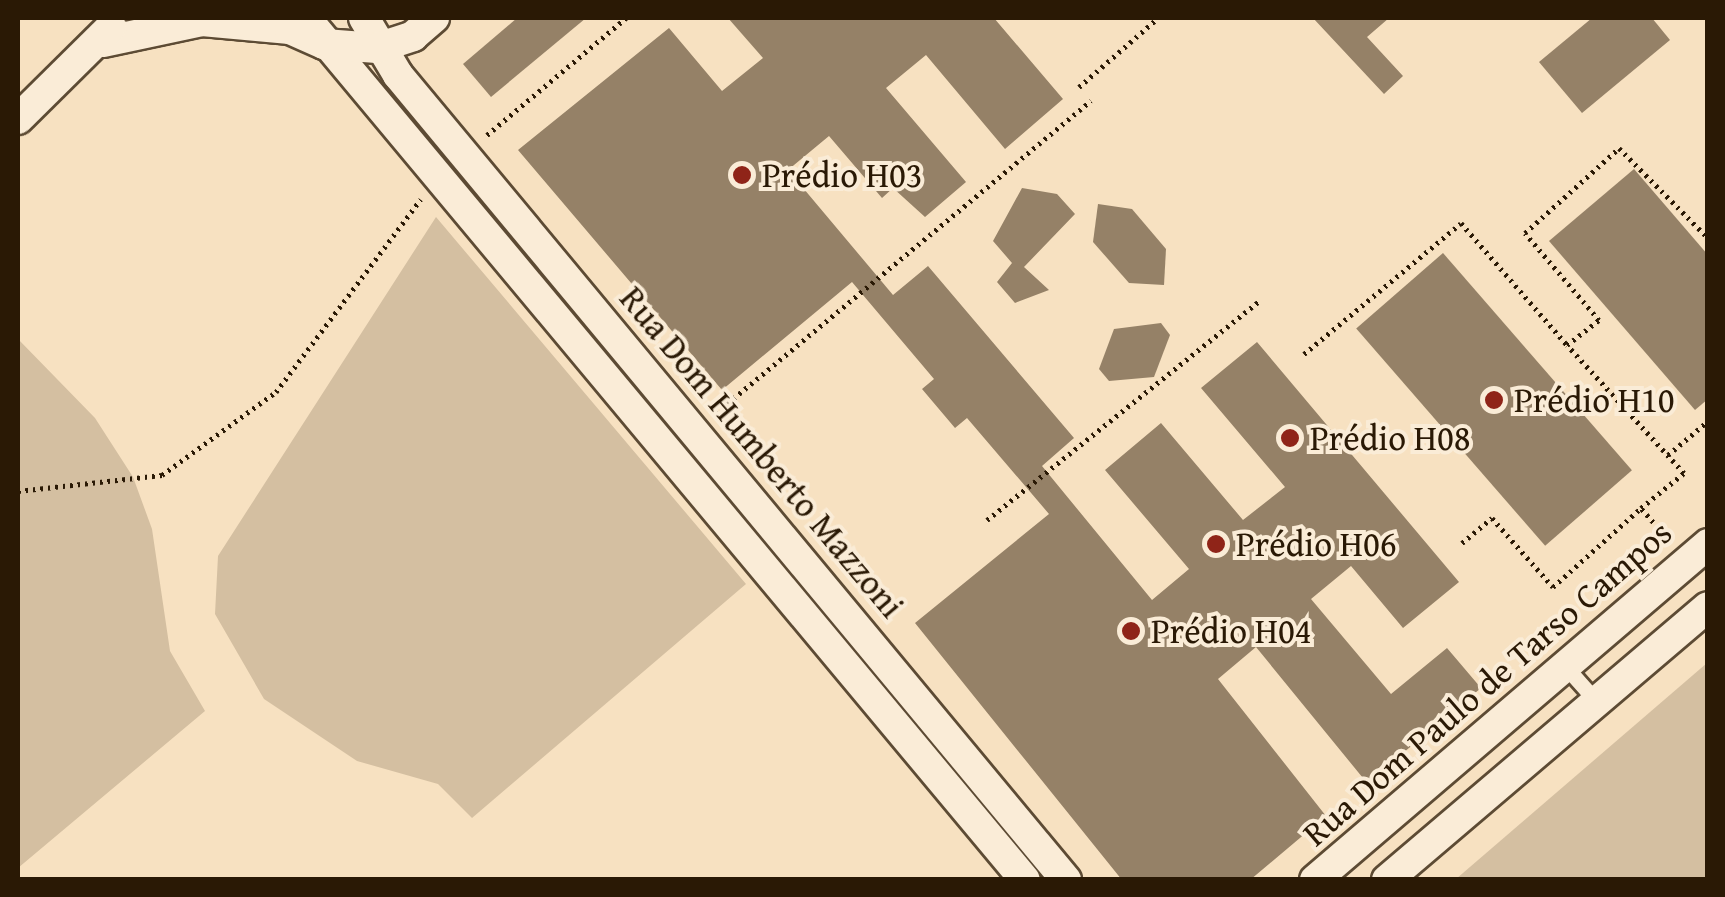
<!DOCTYPE html>
<meta charset="utf-8">
<style>
body{margin:0}
#map{position:relative;width:1725px;height:897px;overflow:hidden;background:#f7e1c1;font-family:"Gentium Book Plus",serif}
div>[style]{position:absolute}
.green>*{inset:0;background:#d4bfa1}
.building>*{inset:0;background:#958167;transform-origin:0 0}
.path>*{height:5px;margin-top:-2.5px;transform-origin:0;background:repeating-linear-gradient(90deg,#2a1905 0 2.5px,transparent 0 7.5px)}
.roads{filter:drop-shadow(2px 0 #5d4b34) drop-shadow(-2px 0 #5d4b34) drop-shadow(0 2px #5d4b34) drop-shadow(0 -2px #5d4b34)}
.service>*{height:15px;margin:-7.5px;padding:0 7.5px;transform-origin:7.5px;border-radius:7.5px;background:#faecd7}
.minor>*{height:30px;margin:-15px;padding:0 15px;transform-origin:15px;border-radius:15px;background:#faecd7}
.dots>*{width:28px;height:28px;translate:-50% -50%;box-sizing:border-box;border:5px solid #faecd7;border-radius:50%}
span{translate:-50% -50%;white-space:nowrap;text-align:center;line-height:1.15;-webkit-text-stroke:8px #faecd7;paint-order:stroke}
.poi-label{font-size:35px;color:#2a1905}
.left{translate:0 -50%;text-align:left}
.street-label{font-size:35px;color:#2a1905}
.frame{position:absolute;inset:0;border:20px solid #2a1905;pointer-events:none}
</style>
<div id="map">
<div class="green">
<i style="clip-path:polygon(436px 217px,746px 584px,472px 818px,438px 784px,357px 761px,264px 699px,215px 614px,218px 556px)"></i>
<i style="clip-path:polygon(18px 339px,95px 418px,133px 477px,152px 529px,170px 651px,205px 711px,18px 868px)"></i>
<i style="clip-path:polygon(1707px 663px,1707px 879px,1456px 879px)"></i>
</div>
<div class="building">
<i style="clip-path:polygon(517px 18px,586px 18px,491px 97px,463px 64px)"></i>
<i style="clip-path:polygon(728px 18px,994px 18px,1063px 99px,1005px 149px,926px 55px,886px 88px,966px 182px,925px 217px,893px 188px,882px 198px,829px 136px,788px 170px,893px 295px,928px 266px,1074px 438px,1042px 466px,1152px 600px,1189px 569px,1105px 470px,1161px 423px,1243px 520px,1285px 487px,1201px 388px,1257px 342px,1459px 582px,1403px 628px,1351px 566px,1311px 599px,1391px 694px,1447px 648px,1481px 688px,1367px 783px,1256px 647px,1218px 679px,1326px 816px,1250px 880px,1122px 880px,915px 623px,1049px 514px,967px 418px,955px 428px,922px 389px,934px 379px,852px 282px,722px 390px,518px 150px,669px 28px,722px 91px,763px 58px)"></i>
<i style="clip-path:polygon(1313px 18px,1389px 18px,1367px 37px,1403px 76px,1384px 94px)"></i>
<i style="clip-path:polygon(1592px 18px,1652px 18px,1670px 40px,1582px 113px,1539px 62px)"></i>
<i style="clip-path:polygon(1634px 169px,1708px 255px,1708px 399px,1695px 410px,1549px 241px)"></i>
<i style="clip-path:polygon(1022px 188px,1057px 194px,1075px 214px,1024px 267px,1049px 290px,1015px 303px,997px 282px,1012px 263px,993px 241px)"></i>
<i style="clip-path:polygon(1098px 204px,1132px 209px,1166px 249px,1164px 285px,1129px 283px,1093px 242px)"></i>
<i style="left:1443px;top:253px;width:288px;height:115px;rotate:49deg"></i>
<i style="clip-path:polygon(1161px 323px,1170px 335px,1154px 377px,1109px 381px,1099px 369px,1114px 329px)"></i>
</div>
<div class="path">
<i style="left:1079px;top:87px;width:105px;rotate:-41.1deg"></i>
<i style="left:487px;top:135px;width:182px;rotate:-40.1deg"></i>
<i style="left:1304px;top:354px;width:204px;rotate:-39.8deg"></i>
<i style="left:1461px;top:223px;width:162px;rotate:49deg"></i>
<i style="left:716px;top:413px;width:488px;rotate:-39.8deg"></i>
<i style="left:1668px;top:455px;width:52px;rotate:-40.4deg"></i>
<i style="left:18px;top:491px;width:145px;rotate:-6.3deg"></i>
<i style="left:162px;top:475px;width:141px;rotate:-36.1deg"></i>
<i style="left:276px;top:392px;width:241px;rotate:-53.1deg"></i>
<i style="left:987px;top:520px;width:349px;rotate:-38.8deg"></i>
<i style="left:1668px;top:539px;width:41px;rotate:-131.1deg"></i>
<i style="left:1641px;top:508px;width:55px;rotate:-39.1deg"></i>
<i style="left:1684px;top:473px;width:173px;rotate:-132.4deg"></i>
<i style="left:1567px;top:345px;width:41px;rotate:-38deg"></i>
<i style="left:1599px;top:320px;width:114px;rotate:-130.4deg"></i>
<i style="left:1525px;top:233px;width:127px;rotate:-42.1deg"></i>
<i style="left:1619px;top:148px;width:127px;rotate:45.3deg"></i>
<i style="left:1462px;top:543px;width:39px;rotate:-40deg"></i>
<i style="left:1492px;top:518px;width:92px;rotate:48.5deg"></i>
<i style="left:1553px;top:587px;width:118px;rotate:-41.9deg"></i>
</div>
<div class="roads">
<div class="service">
<i style="left:1565px;top:666px;width:48px;rotate:48.4deg"></i>
</div>
<div class="minor">
<i style="left:306px;top:18px;width:1122px;rotate:50.17deg"></i>
<i style="left:364px;top:18px;width:66px;rotate:59.2deg"></i>
<i style="left:398px;top:75px;width:1046px;rotate:50.31deg"></i>
<i style="left:103px;top:42px;width:101px;rotate:-12deg"></i>
<i style="left:202px;top:21px;width:88px;rotate:5.2deg"></i>
<i style="left:290px;top:29px;width:37px;rotate:24deg"></i>
<i style="left:324px;top:44px;width:53px;rotate:4.3deg"></i>
<i style="left:377px;top:48px;width:38px;rotate:-18deg"></i>
<i style="left:413px;top:36px;width:28px;rotate:-41deg"></i>
<i style="left:18px;top:119px;width:131px;rotate:-44.7deg"></i>
<i style="left:1315px;top:880px;width:517px;rotate:-40.53deg"></i>
<i style="left:1387px;top:880px;width:421px;rotate:-40.4deg"></i>
</div>
</div>
<div class="dots">
<i style="left:742px;top:175px;background:#8f2418"></i>
<i style="left:1494px;top:400px;background:#8f2418"></i>
<i style="left:1290px;top:438px;background:#8f2418"></i>
<i style="left:1216px;top:544px;background:#8f2418"></i>
<i style="left:1131px;top:631px;background:#8f2418"></i>
</div>
<div class="poi-label">
<span class="left" style="left:762px;top:175px">Prédio H03</span>
<span class="left" style="left:1514px;top:400px">Prédio H10</span>
<span class="left" style="left:1310px;top:438px">Prédio H08</span>
<span class="left" style="left:1236px;top:544px">Prédio H06</span>
<span class="left" style="left:1151px;top:631px">Prédio H04</span>
</div>
<div class="street-label">
<span style="left:762px;top:452px;rotate:50deg">Rua Dom Humberto Mazzoni</span>
<span style="left:1487px;top:683px;rotate:-41deg">Rua Dom Paulo de Tarso Campos</span>
</div>
<div class="frame"></div>
</div>
